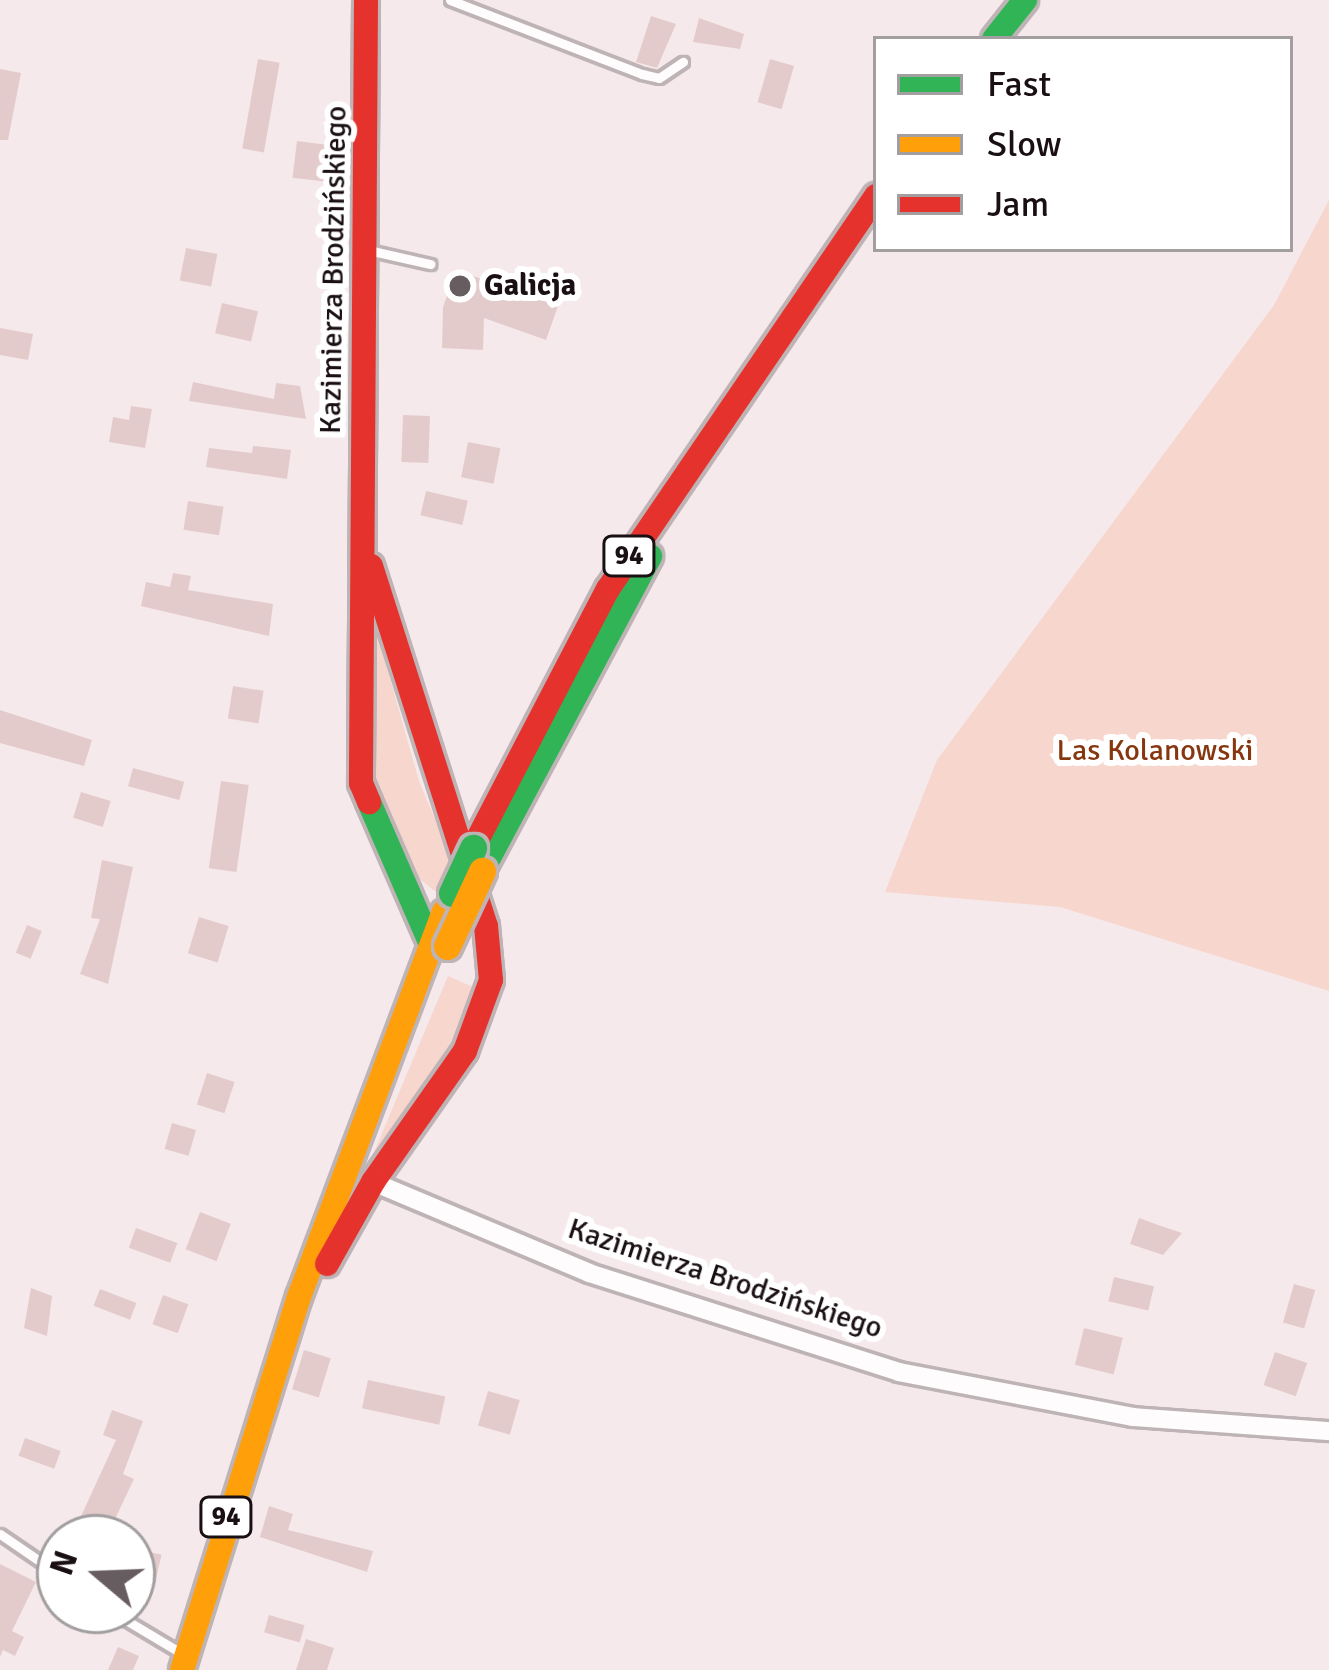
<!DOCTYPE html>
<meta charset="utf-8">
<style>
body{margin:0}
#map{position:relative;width:1329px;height:1670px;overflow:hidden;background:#f6e9ec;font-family:Signika,sans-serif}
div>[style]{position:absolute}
.green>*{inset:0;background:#f7d6cd}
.building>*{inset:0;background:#e4cbcb;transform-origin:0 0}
.roads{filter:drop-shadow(3px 0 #beb3b5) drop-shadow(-3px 0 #beb3b5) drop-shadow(0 3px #beb3b5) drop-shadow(0 -3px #beb3b5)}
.lane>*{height:9px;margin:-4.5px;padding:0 4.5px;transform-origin:4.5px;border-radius:4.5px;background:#fefcfc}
.street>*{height:18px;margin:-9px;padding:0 9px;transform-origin:9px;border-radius:9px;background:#fefcfc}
.fast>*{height:24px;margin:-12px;padding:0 12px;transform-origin:12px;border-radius:12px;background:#30b455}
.slow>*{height:24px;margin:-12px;padding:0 12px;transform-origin:12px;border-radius:12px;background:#ff9f0a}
.jam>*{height:24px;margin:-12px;padding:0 12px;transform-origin:12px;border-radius:12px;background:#e5322d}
.bridges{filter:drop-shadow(3px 0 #beb3b5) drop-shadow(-3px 0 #beb3b5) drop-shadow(0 3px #beb3b5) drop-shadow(0 -3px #beb3b5)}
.fast-bridge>*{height:27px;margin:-13.5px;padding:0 13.5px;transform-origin:13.5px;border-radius:13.5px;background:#30b455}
.slow-bridge>*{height:27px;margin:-13.5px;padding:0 13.5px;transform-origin:13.5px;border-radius:13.5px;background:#ff9f0a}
.dots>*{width:33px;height:33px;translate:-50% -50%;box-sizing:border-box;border:6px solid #fff;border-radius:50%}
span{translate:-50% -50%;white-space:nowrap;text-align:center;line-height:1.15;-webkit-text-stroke:12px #fff;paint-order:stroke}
.shield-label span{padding:3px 9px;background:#fff;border:3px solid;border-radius:9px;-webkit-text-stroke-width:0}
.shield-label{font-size:27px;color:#1a1013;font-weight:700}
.street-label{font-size:30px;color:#1a1013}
.poi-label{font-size:30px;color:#1a1013;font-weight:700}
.left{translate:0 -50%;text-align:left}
.park-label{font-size:30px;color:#87370f}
.legend{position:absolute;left:873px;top:36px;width:420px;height:216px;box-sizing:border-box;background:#fff;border:3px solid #a39fa1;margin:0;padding:15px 21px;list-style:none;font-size:36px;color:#1a1013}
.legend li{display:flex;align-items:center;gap:24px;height:60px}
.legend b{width:60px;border:3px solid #a39fa1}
.north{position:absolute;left:36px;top:1514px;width:120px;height:120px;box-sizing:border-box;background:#fff;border:3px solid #a39fa1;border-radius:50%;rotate:289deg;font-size:33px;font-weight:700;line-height:48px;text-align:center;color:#1a1013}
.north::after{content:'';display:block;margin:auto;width:42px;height:54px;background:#675c5f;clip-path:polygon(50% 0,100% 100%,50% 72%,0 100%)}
</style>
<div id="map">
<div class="green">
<i style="clip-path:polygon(1329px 200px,1329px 991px,1060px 907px,885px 892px,937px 760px,1274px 305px)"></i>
<i style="clip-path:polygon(374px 622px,419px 781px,453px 862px,440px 895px,417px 877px,376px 778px)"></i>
<i style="clip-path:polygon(448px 976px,473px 987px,468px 1015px,356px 1195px)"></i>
</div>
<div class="building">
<i style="clip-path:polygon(651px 16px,676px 24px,657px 68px,636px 62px)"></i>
<i style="clip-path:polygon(699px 18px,744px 34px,740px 49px,693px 42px)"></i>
<i style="left:258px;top:59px;width:22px;height:91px;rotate:10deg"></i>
<i style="left:770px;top:59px;width:25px;height:45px;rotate:16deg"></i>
<i style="clip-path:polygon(0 69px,21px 73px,8px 140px,0 140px)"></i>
<i style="left:297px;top:141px;width:32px;height:37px;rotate:7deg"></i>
<i style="left:186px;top:248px;width:32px;height:33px;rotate:11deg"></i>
<i style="clip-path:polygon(456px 270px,558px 306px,546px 340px,484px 318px,483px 350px,442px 348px,443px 307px)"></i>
<i style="left:222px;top:303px;width:37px;height:31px;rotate:13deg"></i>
<i style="clip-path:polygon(0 328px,33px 334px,28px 360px,0 355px)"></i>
<i style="clip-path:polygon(193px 382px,274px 399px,276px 383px,300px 386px,306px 419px,189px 401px)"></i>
<i style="clip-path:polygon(131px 406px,152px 409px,145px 448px,109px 442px,113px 417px,129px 420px)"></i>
<i style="left:403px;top:415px;width:27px;height:47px;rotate:2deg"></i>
<i style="left:468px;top:442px;width:33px;height:36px;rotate:11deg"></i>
<i style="clip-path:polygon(253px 446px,291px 450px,287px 479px,206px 467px,209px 448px,252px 453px)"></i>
<i style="left:426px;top:491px;width:43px;height:25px;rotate:13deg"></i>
<i style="left:188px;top:501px;width:36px;height:29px;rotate:9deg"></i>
<i style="clip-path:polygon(173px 573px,191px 576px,188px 590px,273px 604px,269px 636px,141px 606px,146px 582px,170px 587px)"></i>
<i style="left:233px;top:686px;width:31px;height:33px;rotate:9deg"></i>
<i style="clip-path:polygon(0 710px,92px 740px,84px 766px,0 743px)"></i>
<i style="left:133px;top:768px;width:53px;height:19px;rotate:15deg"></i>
<i style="left:221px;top:781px;width:28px;height:88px;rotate:8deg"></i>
<i style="left:81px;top:792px;width:31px;height:27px;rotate:17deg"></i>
<i style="clip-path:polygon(102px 860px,133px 867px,108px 984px,80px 974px,100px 919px,91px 918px)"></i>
<i style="left:199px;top:917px;width:31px;height:38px;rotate:17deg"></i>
<i style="left:27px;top:925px;width:16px;height:30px;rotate:22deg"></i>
<i style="left:207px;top:1073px;width:29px;height:33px;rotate:18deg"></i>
<i style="left:172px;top:1123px;width:25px;height:27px;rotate:16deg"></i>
<i style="left:200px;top:1212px;width:33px;height:40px;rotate:21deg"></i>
<i style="clip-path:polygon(1139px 1218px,1161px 1226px,1182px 1233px,1163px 1255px,1130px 1244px)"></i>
<i style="left:136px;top:1228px;width:44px;height:21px;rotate:20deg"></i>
<i style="left:1114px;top:1277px;width:41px;height:25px;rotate:13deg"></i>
<i style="left:1294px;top:1284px;width:22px;height:40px;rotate:16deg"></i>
<i style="clip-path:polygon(31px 1288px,52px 1296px,47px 1336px,24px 1328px)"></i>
<i style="left:100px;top:1289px;width:39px;height:18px;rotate:21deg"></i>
<i style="left:163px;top:1295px;width:27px;height:31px;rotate:20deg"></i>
<i style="left:1084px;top:1328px;width:40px;height:38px;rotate:14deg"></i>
<i style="left:304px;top:1350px;width:28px;height:41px;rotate:17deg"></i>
<i style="left:1275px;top:1352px;width:34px;height:35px;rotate:19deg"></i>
<i style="left:368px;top:1380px;width:79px;height:29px;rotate:12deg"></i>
<i style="left:488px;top:1391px;width:33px;height:36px;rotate:16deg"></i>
<i style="clip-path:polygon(112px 1410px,143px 1421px,123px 1474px,134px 1479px,106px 1538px,71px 1538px,116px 1440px,103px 1435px)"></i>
<i style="left:25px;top:1438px;width:38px;height:19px;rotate:20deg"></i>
<i style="clip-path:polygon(269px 1506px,293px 1514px,288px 1530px,373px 1551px,367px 1572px,260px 1537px)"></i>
<i style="left:145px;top:1551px;width:17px;height:41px;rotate:13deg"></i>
<i style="clip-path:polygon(0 1564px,36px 1582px,12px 1631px,24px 1637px,15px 1656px,3px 1650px,0 1657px)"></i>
<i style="left:269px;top:1615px;width:37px;height:18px;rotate:16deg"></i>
<i style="clip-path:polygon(306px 1639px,334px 1648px,327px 1670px,296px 1670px)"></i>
<i style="clip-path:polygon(118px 1647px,139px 1656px,133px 1670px,108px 1670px)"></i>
</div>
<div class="roads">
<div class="lane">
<i style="left:450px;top:0;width:206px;rotate:21.1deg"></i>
<i style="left:642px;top:74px;width:17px;rotate:13deg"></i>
<i style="left:659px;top:78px;width:29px;rotate:-34deg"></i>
<i style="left:368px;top:250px;width:64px;rotate:12.7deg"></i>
<i style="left:0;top:1534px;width:73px;rotate:34.3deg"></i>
<i style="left:109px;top:1610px;width:84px;rotate:30.8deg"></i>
</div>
<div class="street">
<i style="left:373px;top:1182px;width:234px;rotate:22.8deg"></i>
<i style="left:589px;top:1273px;width:325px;rotate:17.7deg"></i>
<i style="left:899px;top:1372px;width:238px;rotate:10.9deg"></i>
<i style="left:1133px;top:1417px;width:196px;rotate:4.1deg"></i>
</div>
<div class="fast">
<i style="left:994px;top:39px;width:50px;rotate:-51.5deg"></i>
<i style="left:369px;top:802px;width:153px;rotate:66.5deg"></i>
<i style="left:482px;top:871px;width:357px;rotate:-61.9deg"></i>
</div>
<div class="slow">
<i style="left:182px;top:1670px;width:391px;rotate:-72.6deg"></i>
<i style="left:299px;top:1297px;width:411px;rotate:-69.4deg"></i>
</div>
<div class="jam">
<i style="left:366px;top:0;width:783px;rotate:90.37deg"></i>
<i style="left:361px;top:783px;width:21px;rotate:67deg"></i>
<i style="left:371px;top:566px;width:378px;rotate:72.3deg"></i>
<i style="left:486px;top:926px;width:54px;rotate:84.7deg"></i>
<i style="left:491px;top:980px;width:76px;rotate:110.1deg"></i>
<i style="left:465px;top:1051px;width:160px;rotate:125.1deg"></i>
<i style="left:473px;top:848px;width:292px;rotate:-62.5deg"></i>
<i style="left:608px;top:589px;width:476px;rotate:-55.7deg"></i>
<i style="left:327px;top:1264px;width:94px;rotate:-60.7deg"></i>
</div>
</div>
<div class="bridges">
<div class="fast-bridge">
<i style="left:452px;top:893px;width:50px;rotate:-65deg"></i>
</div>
<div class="slow-bridge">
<i style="left:447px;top:946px;width:83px;rotate:-65deg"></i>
</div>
</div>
<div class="dots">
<i style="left:460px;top:286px;background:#675c5f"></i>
</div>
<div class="shield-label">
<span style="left:629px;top:556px">94</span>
<span style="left:226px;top:1517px">94</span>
</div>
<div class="street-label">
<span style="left:334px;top:270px;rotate:-89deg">Kazimierza Brodzińskiego</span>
<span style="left:725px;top:1279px;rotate:18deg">Kazimierza Brodzińskiego</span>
</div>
<div class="poi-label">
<span class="left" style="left:484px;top:286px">Galicja</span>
</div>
<div class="park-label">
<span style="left:1155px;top:751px">Las Kolanowski</span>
</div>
<ul class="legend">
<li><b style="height:15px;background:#30b455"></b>Fast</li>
<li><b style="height:15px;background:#ff9f0a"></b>Slow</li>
<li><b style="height:15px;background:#e5322d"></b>Jam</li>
</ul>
<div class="north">N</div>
</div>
